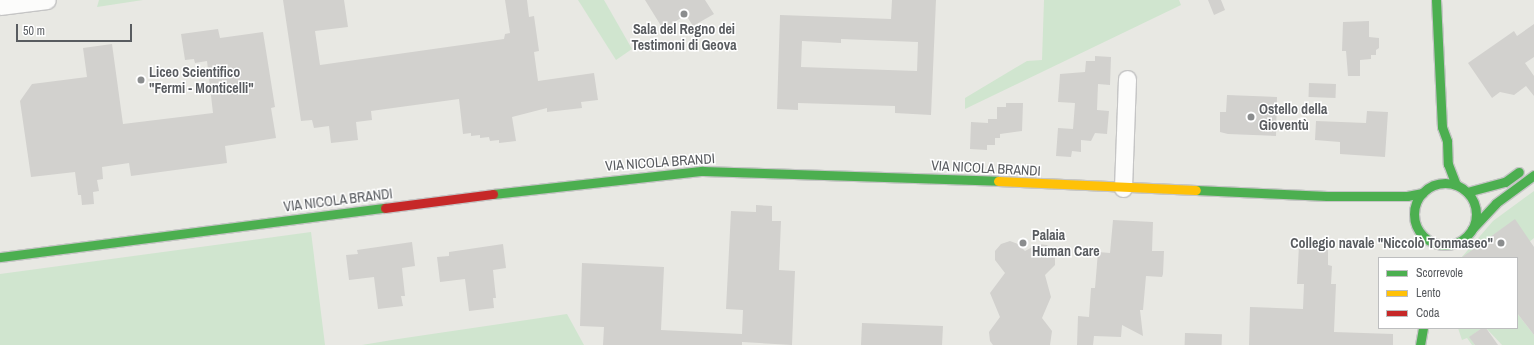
<!DOCTYPE html>
<meta charset="utf-8">
<style>
body{margin:0}
#map{position:relative;width:1534px;height:345px;overflow:hidden;background:#e8e8e3;font-family:"Archivo Narrow",sans-serif}
div>[style]{position:absolute}
.green>*{inset:0;background:#d0e5cf}
.building>*{inset:0;background:#d2d1ce;transform-origin:0 0}
.roads{filter:drop-shadow(1px 0 #c5c5c5) drop-shadow(-1px 0 #c5c5c5) drop-shadow(0 1px #c5c5c5) drop-shadow(0 -1px #c5c5c5)}
.street>*{height:17px;margin:-8.5px;padding:0 8.5px;transform-origin:8.5px;border-radius:8.5px;background:#fcfcfb}
.fast>*{height:9px;margin:-4.5px;padding:0 4.5px;transform-origin:4.5px;border-radius:4.5px;background:#4caf50}
.fast>.ring{margin:-4.5px;padding:0;box-sizing:content-box;background:none;border:9px solid #4caf50;border-radius:50%}
.slow>*{height:9px;margin:-4.5px;padding:0 4.5px;transform-origin:4.5px;border-radius:4.5px;background:#ffc107}
.jam>*{height:9px;margin:-4.5px;padding:0 4.5px;transform-origin:4.5px;border-radius:4.5px;background:#c62828}
.dots>*{width:11px;height:11px;translate:-50% -50%;box-sizing:border-box;border:2px solid #fff;border-radius:50%}
span{translate:-50% -50%;white-space:nowrap;text-align:center;line-height:1.15;-webkit-text-stroke:3px #fff;paint-order:stroke}
.poi-label{font-size:14px;color:#595c60;font-weight:700}
.left{translate:0 -50%;text-align:left}
.right{translate:-100% -50%;text-align:right}
.street-label{font-size:14px;color:#595c60}
.legend{position:absolute;left:1378px;top:257px;width:140px;height:72px;box-sizing:border-box;background:#fff;border:1px solid #bdbebf;margin:0;padding:5px 7px;list-style:none;font-size:12px;color:#595c60}
.legend li{display:flex;align-items:center;gap:8px;height:20px}
.legend b{width:20px;border:1px solid #bdbebf}
.scale{position:absolute;left:16px;top:24px;width:116px;height:18px;box-sizing:border-box;border:2px solid #595c60;border-top:0;padding-left:5px;font-size:12px;line-height:14px;white-space:nowrap;color:#595c60;-webkit-text-stroke:3px #fff;paint-order:stroke}
</style>
<div id="map">
<div class="green">
<i style="clip-path:polygon(99px 0,143px 0,97px 7px)"></i>
<i style="clip-path:polygon(578px 0,604px 0,632px 49px,616px 60px)"></i>
<i style="clip-path:polygon(1044px 0,1179px 0,1181px 5px,965px 109px,965px 98px,1027px 61px,1042px 60px)"></i>
<i style="clip-path:polygon(1534px 191px,1534px 238px,1523px 247px,1506px 226px,1471px 251px,1475px 258px,1461px 258px,1493px 221px)"></i>
<i style="clip-path:polygon(311px 232px,325px 345px,0 345px,0 274px)"></i>
<i style="clip-path:polygon(1517px 313px,1534px 335px,1534px 345px,1502px 345px,1486px 328px,1517px 328px)"></i>
<i style="clip-path:polygon(567px 314px,584px 345px,362px 345px,398px 339px)"></i>
<i style="clip-path:polygon(1458px 328px,1482px 328px,1470px 337px,1475px 345px,1472px 345px,1467px 338px,1462px 340px)"></i>
</div>
<div class="building">
<i style="clip-path:polygon(283px 0,344px 0,348px 27px,315px 31px,320px 65px,504px 39px,505px 34px,510px 33px,505px 0,527px 0,529px 17px,534px 16px,539px 51px,534px 52px,538px 81px,594px 73px,598px 100px,581px 102px,582px 108px,547px 112px,547px 108px,512px 117px,516px 141px,499px 143px,499px 140px,490px 141px,489px 137px,480px 138px,480px 135px,471px 136px,471px 133px,463px 134px,459px 99px,371px 111px,372px 120px,356px 122px,358px 140px,331px 143px,329px 126px,314px 128px,312px 120px,301px 121px)"></i>
<i style="clip-path:polygon(645px 0,705px 0,714px 14px,693px 26px,686px 15px,663px 29px)"></i>
<i style="clip-path:polygon(evenodd,892px 0,936px 0,931px 115px,895px 113px,895px 106px,798px 103px,798px 110px,777px 109px,780px 15px,891px 19px,892px 0,841px 39px,918px 42px,917px 71px,801px 67px,802px 41px,841px 43px,841px 39px)"></i>
<i style="clip-path:polygon(1208px 0,1221px 0,1225px 10px,1214px 15px)"></i>
<i style="clip-path:polygon(1369px 21px,1369px 37px,1379px 38px,1379px 48px,1376px 50px,1376px 55px,1371px 55px,1371px 59px,1360px 60px,1360px 76px,1348px 76px,1346px 51px,1342px 51px,1343px 22px)"></i>
<i style="clip-path:polygon(1534px 24px,1534px 57px,1525px 63px,1534px 76px,1534px 96px,1526px 86px,1514px 95px,1500px 92px,1492px 98px,1468px 63px,1514px 31px,1517px 36px)"></i>
<i style="clip-path:polygon(218px 29px,220px 38px,263px 32px,275px 107px,271px 108px,276px 138px,225px 146px,227px 163px,131px 176px,129px 163px,102px 167px,103px 179px,97px 180px,99px 191px,93px 192px,94px 204px,82px 205px,81px 195px,78px 195px,75px 172px,31px 177px,20px 101px,32px 84px,87px 77px,83px 48px,112px 44px,123px 124px,213px 113px,207px 61px,195px 63px,194px 59px,185px 60px,181px 34px)"></i>
<i style="clip-path:polygon(1095px 56px,1111px 57px,1110px 85px,1098px 84px,1097px 110px,1109px 111px,1107px 134px,1095px 133px,1091px 141px,1081px 140px,1081px 152px,1072px 151px,1071px 157px,1056px 156px,1058px 128px,1073px 129px,1075px 103px,1058px 102px,1060px 74px,1085px 72px,1086px 61px,1095px 61px)"></i>
<i style="left:1309px;top:83px;width:27px;height:14px;rotate:2deg"></i>
<i style="clip-path:polygon(1227px 95px,1277px 97px,1276px 136px,1228px 134px,1220px 132px,1220px 112px,1226px 112px)"></i>
<i style="clip-path:polygon(1006px 103px,1023px 103px,1022px 131px,1000px 134px,1000px 138px,995px 138px,995px 145px,987px 145px,987px 150px,970px 149px,971px 122px,988px 123px,988px 119px,997px 119px,997px 107px,1006px 107px)"></i>
<i style="clip-path:polygon(1367px 111px,1388px 112px,1385px 157px,1340px 154px,1340px 142px,1315px 140px,1316px 121px,1366px 123px)"></i>
<i style="clip-path:polygon(756px 205px,772px 206px,772px 221px,781px 221px,779px 270px,795px 271px,792px 345px,742px 342px,742px 345px,603px 345px,604px 327px,580px 326px,582px 263px,664px 267px,661px 330px,742px 334px,743px 310px,726px 309px,731px 211px,756px 212px)"></i>
<i style="clip-path:polygon(1515px 219px,1534px 247px,1534px 335px,1517px 313px,1517px 258px,1461px 258px)"></i>
<i style="clip-path:polygon(1113px 220px,1153px 222px,1152px 251px,1164px 251px,1163px 274px,1162px 277px,1146px 276px,1143px 310px,1140px 310px,1143px 336px,1122px 325px,1121px 337px,1094px 336px,1093px 345px,1077px 345px,1078px 316px,1089px 317px,1091px 288px,1095px 288px,1098px 252px,1110px 253px)"></i>
<i style="clip-path:polygon(1010px 241px,1018px 244px,1025px 251px,1038px 244px,1047px 245px,1055px 255px,1055px 265px,1045px 275px,1051px 297px,1042px 318px,1052px 331px,1050px 345px,993px 345px,990px 341px,989px 332px,1000px 317px,990px 293px,1005px 273px,995px 260px,995px 251px,1001px 244px)"></i>
<i style="clip-path:polygon(412px 242px,415px 266px,402px 268px,405px 296px,401px 296px,403px 306px,378px 309px,374px 277px,349px 280px,346px 255px,358px 254px,357px 250px)"></i>
<i style="clip-path:polygon(503px 244px,506px 268px,493px 270px,496px 298px,493px 298px,494px 308px,469px 311px,465px 279px,440px 282px,437px 257px,449px 256px,449px 252px)"></i>
<i style="clip-path:polygon(1299px 245px,1328px 246px,1328px 265px,1332px 266px,1331px 284px,1336px 284px,1334px 332px,1393px 334px,1393px 345px,1249px 345px,1250px 307px,1303px 309px,1304px 284px,1297px 284px)"></i>
<i style="clip-path:polygon(862px 323px,943px 326px,942px 345px,861px 345px)"></i>
<i style="clip-path:polygon(1482px 328px,1486px 328px,1498px 345px,1475px 345px,1469px 337px)"></i>
<i style="left:1185px;top:333px;width:37px;height:12px;rotate:2deg"></i>
</div>
<div class="roads">
<div class="street">
<i style="left:0;top:6px;width:47px;rotate:-7.3deg"></i>
<i style="left:1123px;top:188px;width:109px;rotate:-87.9deg"></i>
</div>
<div class="fast">
<i style="left:1436px;top:0;width:127px;rotate:87.3deg"></i>
<i style="left:1442px;top:127px;width:15px;rotate:70deg"></i>
<i style="left:1447px;top:141px;width:23px;rotate:88deg"></i>
<i style="left:1448px;top:164px;width:22px;rotate:69deg"></i>
<i class="ring" style="left:1414px;top:183px;width:53px;height:53px"></i>
<i style="left:1196px;top:190px;width:131px;rotate:2.6deg"></i>
<i style="left:1327px;top:196px;width:80px"></i>
<i style="left:1407px;top:196px;width:16px;rotate:-11deg"></i>
<i style="left:1467px;top:192px;width:39px;rotate:-15deg"></i>
<i style="left:1505px;top:182px;width:17px;rotate:-36deg"></i>
<i style="left:493px;top:194px;width:211px;rotate:-6.3deg"></i>
<i style="left:703px;top:171px;width:295px;rotate:1.9deg"></i>
<i style="left:1472px;top:229px;width:35px;rotate:-47deg"></i>
<i style="left:1496px;top:203px;width:47px;rotate:-36.4deg"></i>
<i style="left:0;top:257px;width:388px;rotate:-7.3deg"></i>
<i style="left:1420px;top:345px;width:17px;rotate:-80deg"></i>
</div>
<div class="slow">
<i style="left:998px;top:181px;width:198px;rotate:2.6deg"></i>
</div>
<div class="jam">
<i style="left:385px;top:208px;width:109px;rotate:-7.4deg"></i>
</div>
</div>
<div class="dots">
<i style="left:684px;top:14px;background:#8b8d8e"></i>
<i style="left:141px;top:80px;background:#8b8d8e"></i>
<i style="left:1251px;top:117px;background:#8b8d8e"></i>
<i style="left:1023px;top:243px;background:#8b8d8e"></i>
<i style="left:1501px;top:243px;background:#8b8d8e"></i>
</div>
<div class="poi-label">
<span style="left:684px;top:37px">Sala del Regno dei<br>Testimoni di Geova</span>
<span class="left" style="left:149px;top:80px">Liceo Scientifico<br>"Fermi - Monticelli"</span>
<span class="left" style="left:1259px;top:117px">Ostello della<br>Gioventù</span>
<span class="left" style="left:1032px;top:243px">Palaia<br>Human Care</span>
<span class="right" style="left:1493px;top:243px">Collegio navale "Niccolò Tommaseo"</span>
</div>
<div class="street-label">
<span style="left:660px;top:162px;rotate:-4deg">VIA NICOLA BRANDI</span>
<span style="left:986px;top:168px;rotate:3deg">VIA NICOLA BRANDI</span>
<span style="left:338px;top:200px;rotate:-7deg">VIA NICOLA BRANDI</span>
</div>
<ul class="legend">
<li><b style="height:5px;background:#4caf50"></b>Scorrevole</li>
<li><b style="height:5px;background:#ffc107"></b>Lento</li>
<li><b style="height:5px;background:#c62828"></b>Coda</li>
</ul>
<div class="scale">50 m</div>
</div>
